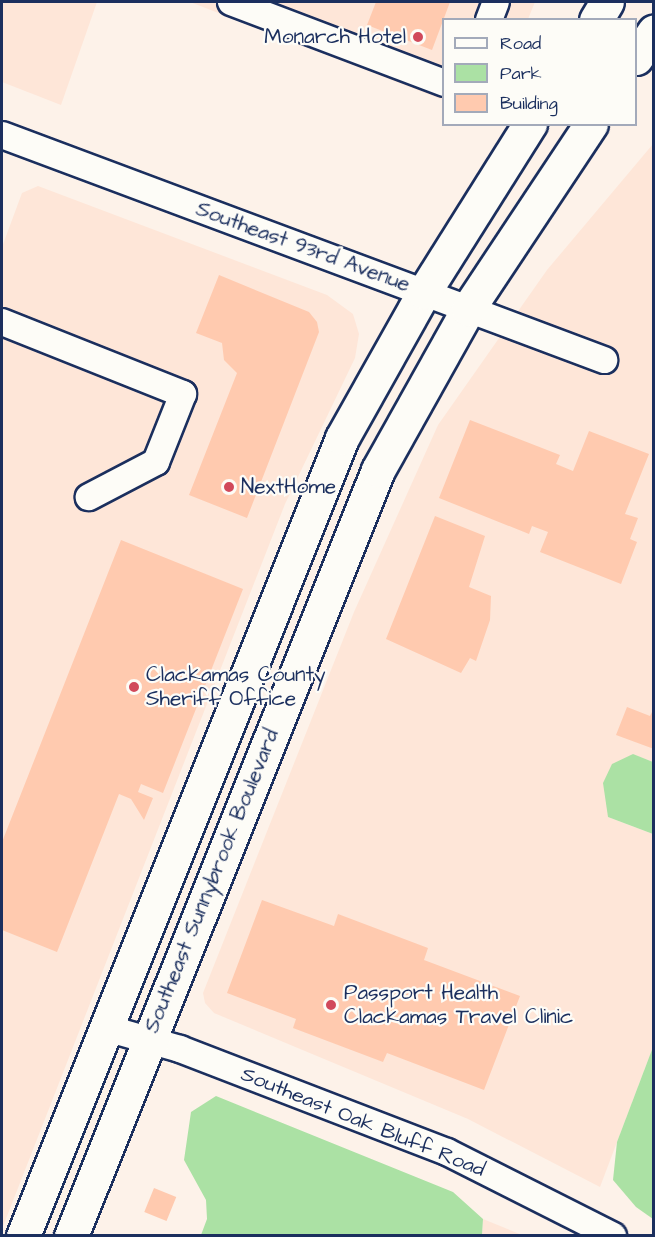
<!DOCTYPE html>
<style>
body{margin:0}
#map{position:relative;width:655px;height:1237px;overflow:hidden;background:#fdf2e9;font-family:"Architects Daughter",sans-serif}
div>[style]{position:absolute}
.built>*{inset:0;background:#fee6d8}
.green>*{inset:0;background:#abe1a4}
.building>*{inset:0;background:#ffcaaf;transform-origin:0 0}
.roads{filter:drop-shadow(2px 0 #1b2f5e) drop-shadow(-2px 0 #1b2f5e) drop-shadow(0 2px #1b2f5e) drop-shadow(0 -2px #1b2f5e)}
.minor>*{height:26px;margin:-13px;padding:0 13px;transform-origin:13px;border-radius:13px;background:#fdfcf7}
.major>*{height:33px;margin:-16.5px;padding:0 16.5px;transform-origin:16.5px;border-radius:16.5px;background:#fdfcf7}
.dots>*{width:16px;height:16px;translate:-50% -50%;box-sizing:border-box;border:3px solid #fdfcf7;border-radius:50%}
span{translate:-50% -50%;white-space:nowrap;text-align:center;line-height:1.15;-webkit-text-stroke:4.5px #fdfcf7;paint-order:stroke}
.poi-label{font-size:21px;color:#1b2f5e}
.right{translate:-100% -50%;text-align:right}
.left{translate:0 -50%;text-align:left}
.street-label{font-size:21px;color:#1b2f5e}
.frame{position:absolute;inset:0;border:3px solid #1b2f5e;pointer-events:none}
.legend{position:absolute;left:442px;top:18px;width:195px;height:108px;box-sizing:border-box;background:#fdfcf7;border:2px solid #a3aaba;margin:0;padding:8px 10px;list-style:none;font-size:18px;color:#1b2f5e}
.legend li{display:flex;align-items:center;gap:12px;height:30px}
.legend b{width:30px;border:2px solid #a3aaba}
</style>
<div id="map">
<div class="built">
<i style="clip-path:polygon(2px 2px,97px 2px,61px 105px,2px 82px)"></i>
<i style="clip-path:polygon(190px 2px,535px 2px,528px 19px,444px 20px,443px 100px)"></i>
<i style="clip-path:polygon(653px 144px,653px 762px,632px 754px,608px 817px,653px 834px,653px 1047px,600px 1187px,468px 1119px,214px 1013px,205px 1003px,203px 993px,354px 612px,438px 425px,547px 270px)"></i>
<i style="clip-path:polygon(38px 186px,327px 295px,353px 314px,359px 334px,355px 358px,285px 504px,2px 1229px,2px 247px,22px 193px)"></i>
<i style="clip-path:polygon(483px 1219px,522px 1235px,482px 1236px)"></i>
</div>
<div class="green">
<i style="clip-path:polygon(633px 754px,653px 762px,653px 834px,608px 817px,603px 783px,612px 764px)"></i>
<i style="clip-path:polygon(653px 1047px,653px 1219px,636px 1207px,613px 1180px,617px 1142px)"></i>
<i style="clip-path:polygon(216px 1096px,453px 1192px,483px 1219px,482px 1235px,201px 1235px,207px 1219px,206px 1200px,184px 1160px,191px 1112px)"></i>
</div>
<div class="building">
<i style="clip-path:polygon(376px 2px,450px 2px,432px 50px,367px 25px)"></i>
<i style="clip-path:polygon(219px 275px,309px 312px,317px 322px,319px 332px,247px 518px,189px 495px,237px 373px,224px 360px,222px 343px,196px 333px)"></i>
<i style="clip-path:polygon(470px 420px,560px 455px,556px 464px,573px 471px,589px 431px,649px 454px,625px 514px,638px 518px,630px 539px,637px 542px,621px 584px,540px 552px,548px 532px,532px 526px,529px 534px,439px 498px)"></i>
<i style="clip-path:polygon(435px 516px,485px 536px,469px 587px,491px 596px,490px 620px,476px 661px,470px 658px,461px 673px,386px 639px)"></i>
<i style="clip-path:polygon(121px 540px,243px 589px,163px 793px,141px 784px,138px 792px,153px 798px,144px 820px,131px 799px,119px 794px,57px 952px,2px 930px,2px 842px)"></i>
<i style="clip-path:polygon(627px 707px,650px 716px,654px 708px,654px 749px,616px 735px)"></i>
<i style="clip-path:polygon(262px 900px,334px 926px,338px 914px,428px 948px,424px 960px,520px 996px,484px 1090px,387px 1053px,383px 1062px,293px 1028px,296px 1019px,227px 993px)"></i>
<i style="left:154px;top:1188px;width:24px;height:26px;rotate:22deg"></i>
</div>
<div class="roads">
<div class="minor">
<i style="left:231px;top:2px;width:228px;rotate:20.8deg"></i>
<i style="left:489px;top:20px;width:19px;rotate:-69deg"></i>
<i style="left:2px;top:135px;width:643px;rotate:20.49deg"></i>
<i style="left:2px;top:322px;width:195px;rotate:21.7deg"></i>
<i style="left:183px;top:394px;width:73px;rotate:111.7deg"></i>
<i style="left:156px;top:462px;width:76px;rotate:152.4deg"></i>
<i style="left:106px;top:1028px;width:77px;rotate:15.8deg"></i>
<i style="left:180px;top:1049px;width:286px;rotate:21.1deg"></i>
<i style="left:447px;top:1152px;width:186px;rotate:26.8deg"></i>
</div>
<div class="major">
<i style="left:596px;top:20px;width:21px;rotate:-59deg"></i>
<i style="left:636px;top:58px;width:32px;rotate:-56deg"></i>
<i style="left:23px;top:1236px;width:859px;rotate:-68.21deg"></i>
<i style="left:342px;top:438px;width:167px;rotate:-60.7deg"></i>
<i style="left:424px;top:292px;width:199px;rotate:-57.8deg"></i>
<i style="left:71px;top:1236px;width:825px;rotate:-68.16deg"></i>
<i style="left:378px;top:470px;width:184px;rotate:-60.8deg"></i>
<i style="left:468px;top:309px;width:222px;rotate:-56.4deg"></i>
</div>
</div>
<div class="dots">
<i style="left:418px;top:37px;background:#d1495b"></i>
<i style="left:229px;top:487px;background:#d1495b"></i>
<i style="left:134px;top:687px;background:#d1495b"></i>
<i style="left:331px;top:1005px;background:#d1495b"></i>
</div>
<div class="poi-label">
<span class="right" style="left:406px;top:37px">Monarch Hotel</span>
<span class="left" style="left:241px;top:487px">NextHome</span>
<span class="left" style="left:146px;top:687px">Clackamas County<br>Sheriff Office</span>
<span class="left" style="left:344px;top:1005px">Passport Health<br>Clackamas Travel Clinic</span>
</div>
<div class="street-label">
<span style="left:303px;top:247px;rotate:20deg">Southeast 93rd Avenue</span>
<span style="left:212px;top:881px;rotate:-68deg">Southeast Sunnybrook Boulevard</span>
<span style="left:363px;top:1122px;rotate:22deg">Southeast Oak Bluff Road</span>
</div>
<div class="frame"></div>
<ul class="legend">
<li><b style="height:8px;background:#fdfcf7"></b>Road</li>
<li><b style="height:16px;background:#abe1a4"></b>Park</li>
<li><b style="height:16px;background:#ffcaaf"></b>Building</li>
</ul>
</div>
